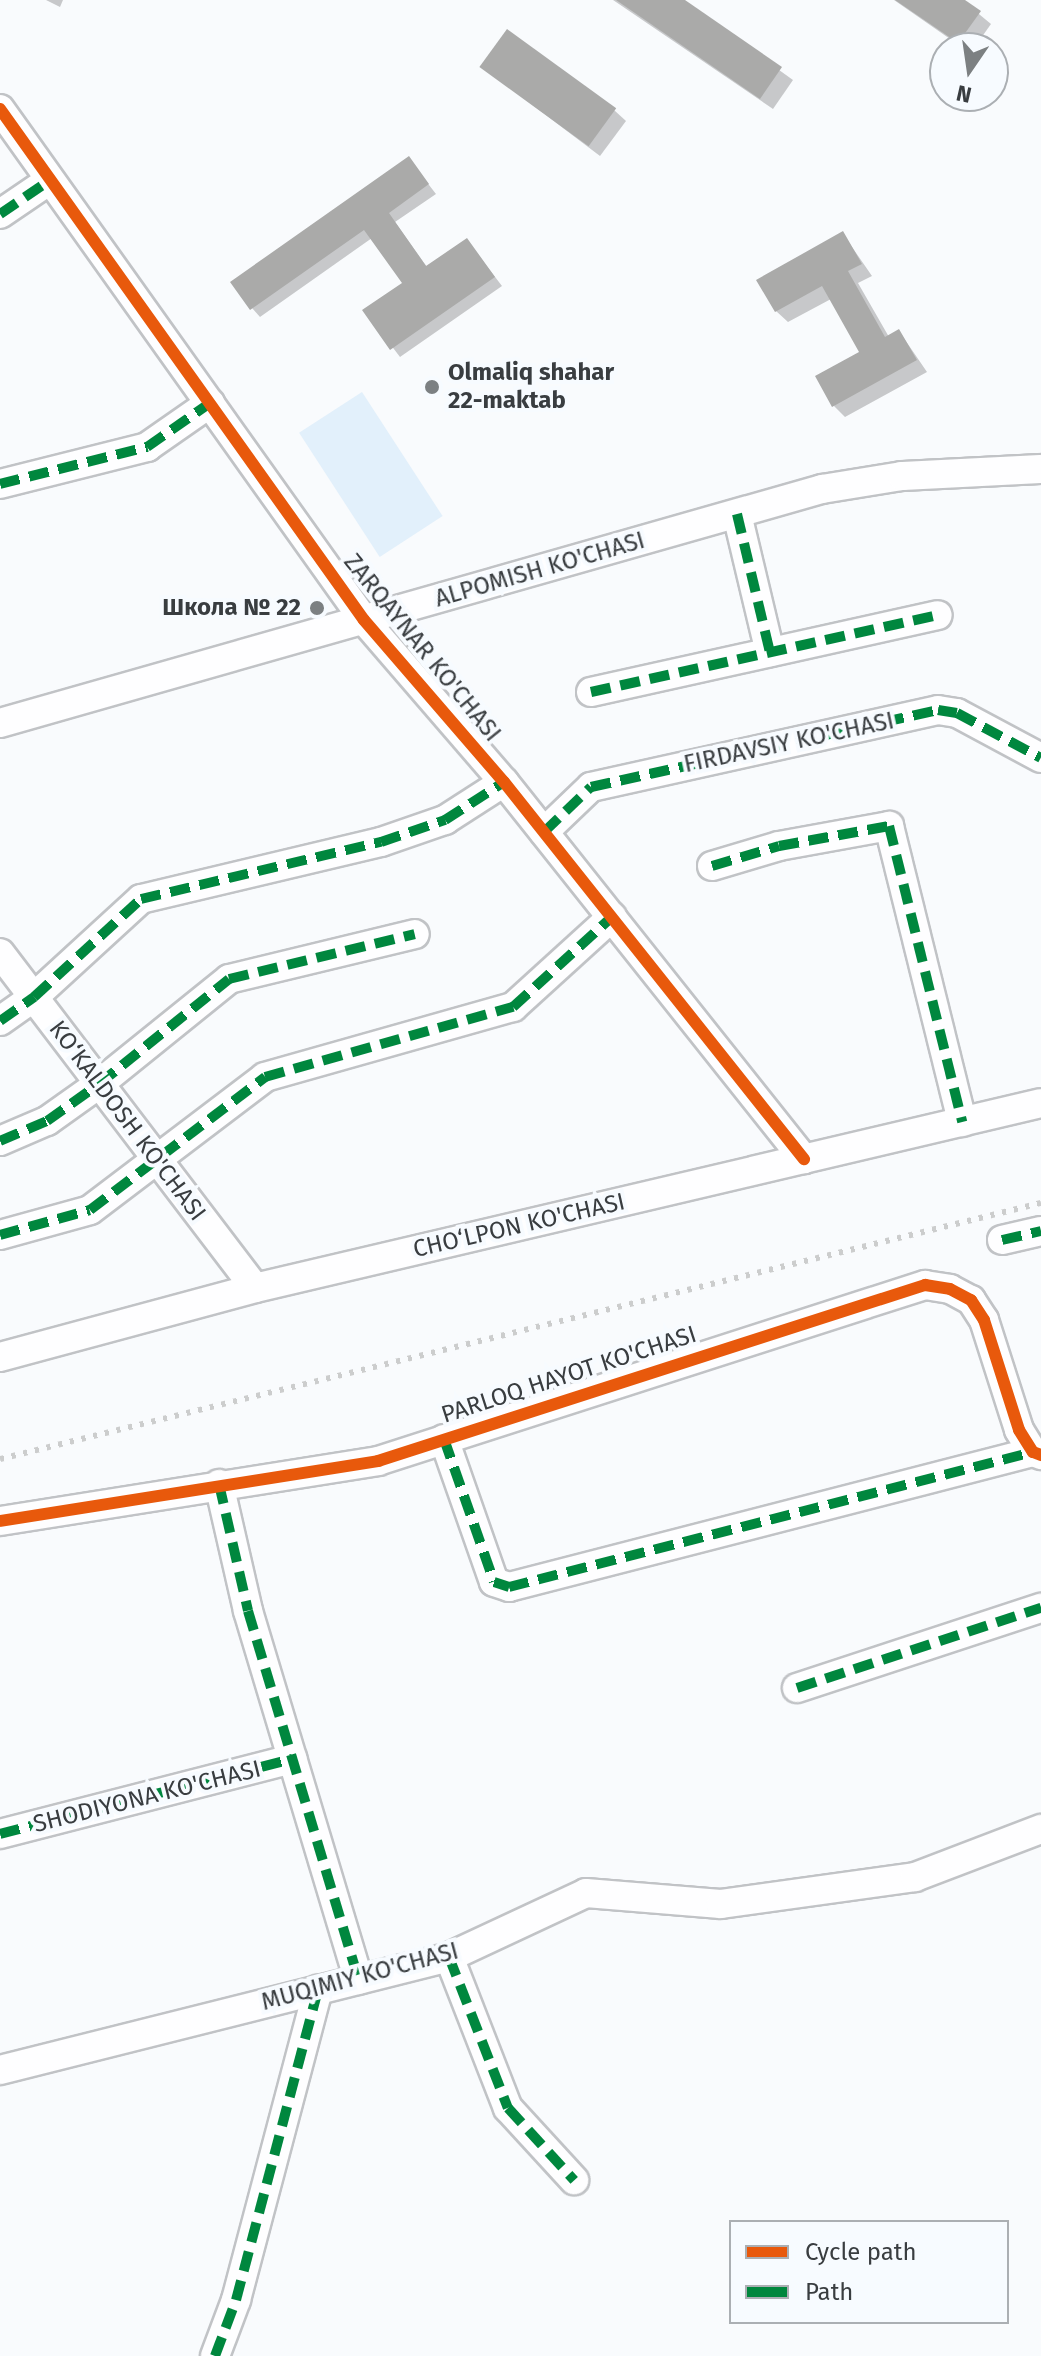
<!DOCTYPE html>
<meta charset="utf-8">
<style>
body{margin:0}
#map{position:relative;width:1041px;height:2356px;overflow:hidden;background:#f9fbfd;font-family:"Fira Sans",sans-serif}
div>[style]{position:absolute}
.green>*{inset:0;background:#e2f0fb;transform-origin:0 0}
.shadow>*{inset:0;background:#0003}
.building>*{inset:0;background:#aaaaa9;transform-origin:0 0}
.roads{filter:drop-shadow(2px 0 #c1c3c6) drop-shadow(-2px 0 #c1c3c6) drop-shadow(0 2px #c1c3c6) drop-shadow(0 -2px #c1c3c6)}
.minor>*{height:28px;margin:-14px;padding:0 14px;transform-origin:14px;border-radius:14px;background:#fefeff}
.rail>*{height:6px;margin-top:-3px;transform-origin:0;background:repeating-linear-gradient(90deg,#cccdcd 0 4px,transparent 0 12px)}
.quiet>*{height:10px;margin-top:-5px;transform-origin:0;background:repeating-linear-gradient(90deg,#00873e 0 20px,transparent 0 30px)}
.cycleway>*{height:12px;margin:-6px;padding:0 6px;transform-origin:6px;border-radius:6px;background:#e8590c}
.dots>*{width:22px;height:22px;translate:-50% -50%;box-sizing:border-box;border:4px solid #f7fbff;border-radius:50%}
span{translate:-50% -50%;white-space:nowrap;text-align:center;line-height:1.15;-webkit-text-stroke:8px #f7fbff;paint-order:stroke}
.poi-label{font-size:24px;color:#393d40;font-weight:700}
.left{translate:0 -50%;text-align:left}
.right{translate:-100% -50%;text-align:right}
.street-label{font-size:24px;color:#393d40}
.legend{position:absolute;left:729px;top:2220px;width:280px;height:104px;box-sizing:border-box;background:#f7fbff;border:2px solid #abafb3;margin:0;padding:10px 14px;list-style:none;font-size:24px;color:#393d40}
.legend li{display:flex;align-items:center;gap:16px;height:40px}
.legend b{width:40px;border:2px solid #abafb3}
.north{position:absolute;left:929px;top:32px;width:80px;height:80px;box-sizing:border-box;background:#f7fbff;border:2px solid #abafb3;border-radius:50%;rotate:193deg;font-size:22px;font-weight:700;line-height:32px;text-align:center;color:#393d40}
.north::after{content:'';display:block;margin:auto;width:28px;height:36px;background:#7c8082;clip-path:polygon(50% 0,100% 100%,50% 72%,0 100%)}
</style>
<div id="map">
<div class="green">
<i style="left:362px;top:392px;width:148px;height:75px;rotate:57deg"></i>
</div>
<div class="shadow">
<i style="clip-path:polygon(46px 0,63px 0,60px 7px)"></i>
<i style="clip-path:polygon(613px 0,681px 0,793px 80px,773px 109px)"></i>
<i style="clip-path:polygon(894px 0,962px 0,991px 24px,974px 48px,963px 48px)"></i>
<i style="clip-path:polygon(482px 67px,614px 110px,626px 121px,600px 156px)"></i>
<i style="clip-path:polygon(409px 159px,436px 194px,395px 222px,427px 267px,467px 240px,502px 286px,400px 357px,365px 311px,405px 283px,372px 238px,260px 317px,252px 308px)"></i>
<i style="clip-path:polygon(843px 234px,872px 276px,858px 283px,889px 337px,899px 331px,927px 372px,845px 417px,834px 406px,861px 353px,831px 299px,788px 322px,776px 311px)"></i>
</div>
<div class="building">
<i style="clip-path:polygon(616px 0,685px 0,782px 67px,760px 99px)"></i>
<i style="clip-path:polygon(895px 0,965px 0,981px 11px,958px 43px)"></i>
<i style="left:507px;top:29px;width:135px;height:47px;rotate:36deg"></i>
<i style="clip-path:polygon(409px 156px,429px 184px,389px 213px,426px 266px,467px 238px,495px 277px,390px 350px,362px 310px,402px 283px,364px 230px,250px 310px,230px 282px)"></i>
<i style="clip-path:polygon(843px 231px,862px 264px,848px 271px,885px 337px,899px 329px,917px 360px,832px 407px,815px 376px,859px 352px,822px 286px,775px 312px,756px 280px)"></i>
</div>
<div class="roads">
<div class="minor">
<i style="left:0;top:109px;width:627px;rotate:54.54deg"></i>
<i style="left:364px;top:620px;width:214px;rotate:49.2deg"></i>
<i style="left:504px;top:782px;width:482px;rotate:51.5deg"></i>
<i style="left:0;top:214px;width:60px;rotate:-34.2deg"></i>
<i style="left:0;top:484px;width:152px;rotate:-14.1deg"></i>
<i style="left:147px;top:447px;width:77px;rotate:-34.9deg"></i>
<i style="left:737px;top:514px;width:142px;rotate:76.6deg"></i>
<i style="left:591px;top:692px;width:355px;rotate:-12.5deg"></i>
<i style="left:0;top:723px;width:855px;rotate:-15.89deg"></i>
<i style="left:822px;top:489px;width:81px;rotate:-9.2deg"></i>
<i style="left:902px;top:476px;width:139px;rotate:-2.9deg"></i>
<i style="left:544px;top:832px;width:65px;rotate:-43.8deg"></i>
<i style="left:591px;top:787px;width:355px;rotate:-12.5deg"></i>
<i style="left:938px;top:710px;width:19px;rotate:9deg"></i>
<i style="left:957px;top:713px;width:95px;rotate:28.2deg"></i>
<i style="left:712px;top:866px;width:70px;rotate:-16.6deg"></i>
<i style="left:779px;top:846px;width:112px;rotate:-10.3deg"></i>
<i style="left:889px;top:826px;width:305px;rotate:76.1deg"></i>
<i style="left:0;top:953px;width:421px;rotate:52.7deg"></i>
<i style="left:0;top:1021px;width:42px;rotate:-35.2deg"></i>
<i style="left:34px;top:997px;width:145px;rotate:-42.5deg"></i>
<i style="left:141px;top:899px;width:247px;rotate:-13.4deg"></i>
<i style="left:381px;top:842px;width:68px;rotate:-19deg"></i>
<i style="left:445px;top:820px;width:70px;rotate:-32.8deg"></i>
<i style="left:0;top:1141px;width:51px;rotate:-23.1deg"></i>
<i style="left:47px;top:1121px;width:64px;rotate:-35.4deg"></i>
<i style="left:99px;top:1084px;width:167px;rotate:-38.9deg"></i>
<i style="left:229px;top:979px;width:191px;rotate:-13.6deg"></i>
<i style="left:0;top:1235px;width:93px;rotate:-15.5deg"></i>
<i style="left:90px;top:1210px;width:220px;rotate:-37.2deg"></i>
<i style="left:265px;top:1077px;width:258px;rotate:-15.8deg"></i>
<i style="left:513px;top:1007px;width:134px;rotate:-42.3deg"></i>
<i style="left:1002px;top:1240px;width:40px;rotate:-13deg"></i>
<i style="left:0;top:1357px;width:264px;rotate:-15.1deg"></i>
<i style="left:255px;top:1288px;width:807px;rotate:-13.24deg"></i>
<i style="left:444px;top:1439px;width:151px;rotate:70.7deg"></i>
<i style="left:494px;top:1582px;width:16px;rotate:18deg"></i>
<i style="left:509px;top:1587px;width:541px;rotate:-14.45deg"></i>
<i style="left:219px;top:1484px;width:130px;rotate:77.1deg"></i>
<i style="left:248px;top:1611px;width:385px;rotate:73.3deg"></i>
<i style="left:0;top:1521px;width:383px;rotate:-9deg"></i>
<i style="left:378px;top:1461px;width:575px;rotate:-17.84deg"></i>
<i style="left:925px;top:1285px;width:25px;rotate:9deg"></i>
<i style="left:950px;top:1289px;width:24px;rotate:28deg"></i>
<i style="left:971px;top:1300px;width:24px;rotate:57deg"></i>
<i style="left:984px;top:1320px;width:115px;rotate:72.3deg"></i>
<i style="left:1019px;top:1430px;width:26px;rotate:58deg"></i>
<i style="left:1033px;top:1452px;width:9px;rotate:21deg"></i>
<i style="left:797px;top:1688px;width:257px;rotate:-18.2deg"></i>
<i style="left:0;top:1834px;width:302px;rotate:-14.4deg"></i>
<i style="left:449px;top:1957px;width:162px;rotate:68.7deg"></i>
<i style="left:508px;top:2108px;width:98px;rotate:47.5deg"></i>
<i style="left:0;top:2070px;width:463px;rotate:-14.1deg"></i>
<i style="left:449px;top:1957px;width:151px;rotate:-25deg"></i>
<i style="left:586px;top:1893px;width:135px;rotate:4.7deg"></i>
<i style="left:721px;top:1904px;width:196px;rotate:-7.9deg"></i>
<i style="left:915px;top:1877px;width:135px;rotate:-20.9deg"></i>
<i style="left:215px;top:2356px;width:60px;rotate:-69.4deg"></i>
<i style="left:236px;top:2300px;width:321px;rotate:-75.2deg"></i>
</div>
</div>
<div class="rail">
<i style="left:0;top:1459px;width:1072px;rotate:-13.82deg"></i>
</div>
<div class="quiet">
<i style="left:0;top:214px;width:60px;rotate:-34.2deg"></i>
<i style="left:0;top:484px;width:152px;rotate:-14.1deg"></i>
<i style="left:147px;top:447px;width:77px;rotate:-34.9deg"></i>
<i style="left:737px;top:514px;width:142px;rotate:76.6deg"></i>
<i style="left:591px;top:692px;width:355px;rotate:-12.5deg"></i>
<i style="left:544px;top:832px;width:65px;rotate:-43.8deg"></i>
<i style="left:591px;top:787px;width:355px;rotate:-12.5deg"></i>
<i style="left:938px;top:710px;width:19px;rotate:9deg"></i>
<i style="left:957px;top:713px;width:95px;rotate:28.2deg"></i>
<i style="left:712px;top:866px;width:70px;rotate:-16.6deg"></i>
<i style="left:779px;top:846px;width:112px;rotate:-10.3deg"></i>
<i style="left:889px;top:826px;width:305px;rotate:76.1deg"></i>
<i style="left:0;top:1021px;width:42px;rotate:-35.2deg"></i>
<i style="left:34px;top:997px;width:145px;rotate:-42.5deg"></i>
<i style="left:141px;top:899px;width:247px;rotate:-13.4deg"></i>
<i style="left:381px;top:842px;width:68px;rotate:-19deg"></i>
<i style="left:445px;top:820px;width:70px;rotate:-32.8deg"></i>
<i style="left:0;top:1141px;width:51px;rotate:-23.1deg"></i>
<i style="left:47px;top:1121px;width:64px;rotate:-35.4deg"></i>
<i style="left:99px;top:1084px;width:167px;rotate:-38.9deg"></i>
<i style="left:229px;top:979px;width:191px;rotate:-13.6deg"></i>
<i style="left:0;top:1235px;width:93px;rotate:-15.5deg"></i>
<i style="left:90px;top:1210px;width:220px;rotate:-37.2deg"></i>
<i style="left:265px;top:1077px;width:258px;rotate:-15.8deg"></i>
<i style="left:513px;top:1007px;width:134px;rotate:-42.3deg"></i>
<i style="left:1002px;top:1240px;width:40px;rotate:-13deg"></i>
<i style="left:444px;top:1439px;width:151px;rotate:70.7deg"></i>
<i style="left:494px;top:1582px;width:16px;rotate:18deg"></i>
<i style="left:509px;top:1587px;width:541px;rotate:-14.45deg"></i>
<i style="left:219px;top:1484px;width:130px;rotate:77.1deg"></i>
<i style="left:248px;top:1611px;width:385px;rotate:73.3deg"></i>
<i style="left:797px;top:1688px;width:257px;rotate:-18.2deg"></i>
<i style="left:0;top:1834px;width:302px;rotate:-14.4deg"></i>
<i style="left:449px;top:1957px;width:162px;rotate:68.7deg"></i>
<i style="left:508px;top:2108px;width:98px;rotate:47.5deg"></i>
<i style="left:215px;top:2356px;width:60px;rotate:-69.4deg"></i>
<i style="left:236px;top:2300px;width:321px;rotate:-75.2deg"></i>
</div>
<div class="cycleway">
<i style="left:0;top:109px;width:627px;rotate:54.54deg"></i>
<i style="left:364px;top:620px;width:214px;rotate:49.2deg"></i>
<i style="left:504px;top:782px;width:482px;rotate:51.5deg"></i>
<i style="left:0;top:1521px;width:383px;rotate:-9deg"></i>
<i style="left:378px;top:1461px;width:575px;rotate:-17.84deg"></i>
<i style="left:925px;top:1285px;width:25px;rotate:9deg"></i>
<i style="left:950px;top:1289px;width:24px;rotate:28deg"></i>
<i style="left:971px;top:1300px;width:24px;rotate:57deg"></i>
<i style="left:984px;top:1320px;width:115px;rotate:72.3deg"></i>
<i style="left:1019px;top:1430px;width:26px;rotate:58deg"></i>
<i style="left:1033px;top:1452px;width:9px;rotate:21deg"></i>
</div>
<div class="dots">
<i style="left:432px;top:387px;background:#7c8082"></i>
<i style="left:317px;top:608px;background:#7c8082"></i>
</div>
<div class="poi-label">
<span class="left" style="left:448px;top:387px">Olmaliq shahar<br>22-maktab</span>
<span class="right" style="left:301px;top:608px">Школа № 22</span>
</div>
<div class="street-label">
<span style="left:540px;top:570px;rotate:-16deg">ALPOMISH KO'CHASI</span>
<span style="left:422px;top:648px;rotate:51deg">ZARQAYNAR KO'CHASI</span>
<span style="left:789px;top:743px;rotate:-12deg">FIRDAVSIY KO'CHASI</span>
<span style="left:127px;top:1121px;rotate:53deg">KO‘KALDOSH KO'CHASI</span>
<span style="left:519px;top:1226px;rotate:-13deg">CHO‘LPON KO'CHASI</span>
<span style="left:569px;top:1375px;rotate:-18deg">PARLOQ HAYOT KO'CHASI</span>
<span style="left:147px;top:1797px;rotate:-14deg">SHODIYONA KO'CHASI</span>
<span style="left:360px;top:1977px;rotate:-15deg">MUQIMIY KO'CHASI</span>
</div>
<ul class="legend">
<li><b style="height:10px;background:#e8590c"></b>Cycle path</li>
<li><b style="height:10px;background:#00873e"></b>Path</li>
</ul>
<div class="north">N</div>
</div>
